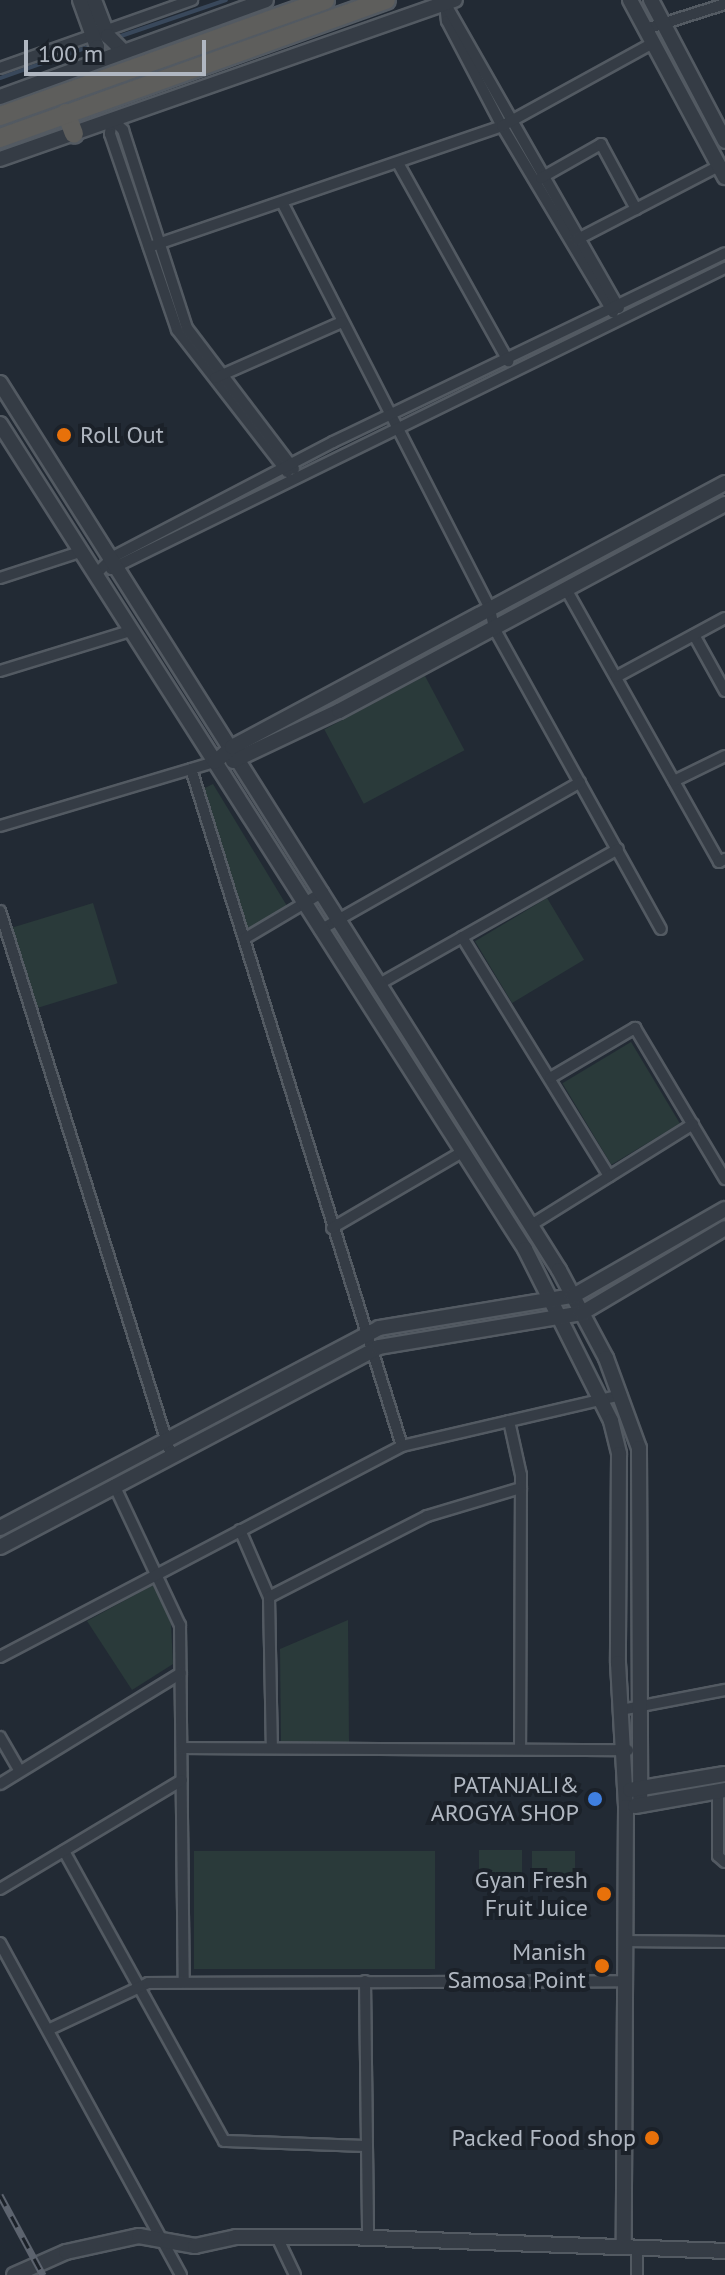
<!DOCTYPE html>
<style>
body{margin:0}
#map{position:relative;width:725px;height:2275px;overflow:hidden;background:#222a34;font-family:"PT Sans",sans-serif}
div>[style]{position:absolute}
.green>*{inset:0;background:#2a3a3a;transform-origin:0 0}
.stream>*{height:4px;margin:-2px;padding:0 2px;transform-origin:2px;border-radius:2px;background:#39485b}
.roads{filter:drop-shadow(2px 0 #535a62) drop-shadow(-2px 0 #535a62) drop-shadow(0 2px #535a62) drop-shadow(0 -2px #535a62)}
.minor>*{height:10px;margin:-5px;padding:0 5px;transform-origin:5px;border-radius:5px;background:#353c45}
.tertiary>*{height:14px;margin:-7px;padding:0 7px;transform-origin:7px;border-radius:7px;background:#353c45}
.trunk>*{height:18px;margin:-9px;padding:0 9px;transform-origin:9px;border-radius:9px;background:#5e5e5c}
.rail>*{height:7px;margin-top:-3.5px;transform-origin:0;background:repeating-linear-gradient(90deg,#1b2129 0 12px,#5c636e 0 24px);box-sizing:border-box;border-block:2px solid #5c636e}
.dots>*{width:22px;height:22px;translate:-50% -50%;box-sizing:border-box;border:4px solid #1b2129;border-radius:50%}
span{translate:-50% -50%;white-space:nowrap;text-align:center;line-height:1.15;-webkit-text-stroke:8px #1b2129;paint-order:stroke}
.poi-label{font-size:24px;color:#b0b7c1}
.left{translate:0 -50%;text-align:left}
.right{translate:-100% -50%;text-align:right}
.scale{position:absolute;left:24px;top:40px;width:182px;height:36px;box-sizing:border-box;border:4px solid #b0b7c1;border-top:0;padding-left:10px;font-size:24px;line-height:28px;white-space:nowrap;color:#b0b7c1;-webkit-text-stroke:6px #1b2129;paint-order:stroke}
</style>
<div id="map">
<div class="green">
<i style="left:425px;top:676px;width:84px;height:114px;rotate:62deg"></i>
<i style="clip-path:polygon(213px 784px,287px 906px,249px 932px,203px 789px)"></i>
<i style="left:547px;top:898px;width:72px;height:84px;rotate:59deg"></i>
<i style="left:93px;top:903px;width:84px;height:84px;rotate:73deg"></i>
<i style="left:631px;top:1042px;width:95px;height:80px;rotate:59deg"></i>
<i style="clip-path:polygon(155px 1584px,171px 1624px,173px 1664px,132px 1690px,87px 1621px)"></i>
<i style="clip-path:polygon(348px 1620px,349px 1742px,281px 1743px,280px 1649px)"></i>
<i style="left:479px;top:1850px;width:43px;height:25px"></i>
<i style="left:194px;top:1851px;width:241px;height:118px"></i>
<i style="left:532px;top:1851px;width:43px;height:24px"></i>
</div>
<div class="stream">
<i style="left:118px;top:37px;width:114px;rotate:-18.9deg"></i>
<i style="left:0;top:78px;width:93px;rotate:-19.4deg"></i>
</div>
<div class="roads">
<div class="minor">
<i style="left:445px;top:3px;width:18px;rotate:84deg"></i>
<i style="left:447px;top:21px;width:119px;rotate:62.4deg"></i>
<i style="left:502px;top:126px;width:217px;rotate:59.2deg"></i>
<i style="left:445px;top:3px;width:351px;rotate:60.3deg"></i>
<i style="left:646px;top:29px;width:83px;rotate:-17.6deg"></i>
<i style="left:0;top:68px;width:204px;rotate:-19.5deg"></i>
<i style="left:112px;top:119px;width:15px;rotate:98deg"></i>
<i style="left:110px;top:134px;width:207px;rotate:71.1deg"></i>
<i style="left:177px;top:330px;width:180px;rotate:52.2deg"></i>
<i style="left:112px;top:119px;width:16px;rotate:45deg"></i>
<i style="left:123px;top:130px;width:208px;rotate:72.1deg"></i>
<i style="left:187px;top:328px;width:177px;rotate:52.8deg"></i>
<i style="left:398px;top:163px;width:227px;rotate:60.9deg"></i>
<i style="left:541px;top:178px;width:69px;rotate:-29.5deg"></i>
<i style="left:601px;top:144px;width:74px;rotate:61.7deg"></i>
<i style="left:283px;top:204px;width:455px;rotate:62.9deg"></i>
<i style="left:490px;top:609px;width:19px;rotate:78deg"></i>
<i style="left:494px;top:628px;width:344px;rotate:61deg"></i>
<i style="left:576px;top:240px;width:161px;rotate:-27.4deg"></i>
<i style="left:149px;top:247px;width:373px;rotate:-18.9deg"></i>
<i style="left:502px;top:126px;width:172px;rotate:-28.8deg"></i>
<i style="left:215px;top:378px;width:139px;rotate:-23.8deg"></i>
<i style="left:111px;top:569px;width:684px;rotate:-26.12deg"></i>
<i style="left:97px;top:573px;width:23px;rotate:-45deg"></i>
<i style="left:113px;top:557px;width:248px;rotate:-27.6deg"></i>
<i style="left:333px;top:442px;width:435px;rotate:-25.7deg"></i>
<i style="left:0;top:578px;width:87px;rotate:-18deg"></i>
<i style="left:566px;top:589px;width:313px;rotate:60.7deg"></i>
<i style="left:719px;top:862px;width:7px;rotate:-27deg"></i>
<i style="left:694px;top:635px;width:64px;rotate:61deg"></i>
<i style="left:0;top:671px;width:139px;rotate:-17.1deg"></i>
<i style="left:616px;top:677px;width:124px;rotate:-28.4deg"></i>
<i style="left:191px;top:769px;width:709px;rotate:72.69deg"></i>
<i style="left:674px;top:781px;width:57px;rotate:-26.1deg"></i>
<i style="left:0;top:826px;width:224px;rotate:-16.6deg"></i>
<i style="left:0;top:911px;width:570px;rotate:72.55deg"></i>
<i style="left:320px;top:930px;width:299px;rotate:-29.6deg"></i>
<i style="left:462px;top:937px;width:281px;rotate:58.4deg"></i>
<i style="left:244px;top:939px;width:92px;rotate:-30.7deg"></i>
<i style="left:381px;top:983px;width:272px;rotate:-29.5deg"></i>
<i style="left:550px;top:1078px;width:99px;rotate:-30.5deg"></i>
<i style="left:635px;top:1028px;width:176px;rotate:59.2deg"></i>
<i style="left:531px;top:1225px;width:191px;rotate:-31.9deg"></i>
<i style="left:332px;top:1228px;width:151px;rotate:-30.3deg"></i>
<i style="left:509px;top:1421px;width:55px;rotate:77.5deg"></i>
<i style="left:521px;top:1475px;width:274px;rotate:90.2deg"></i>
<i style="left:114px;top:1485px;width:155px;rotate:64.8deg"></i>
<i style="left:180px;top:1625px;width:356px;rotate:89.4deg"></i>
<i style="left:240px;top:1530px;width:73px;rotate:66.6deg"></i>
<i style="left:269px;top:1597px;width:151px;rotate:88.9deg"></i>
<i style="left:269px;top:1597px;width:178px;rotate:-27.1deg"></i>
<i style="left:427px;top:1516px;width:98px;rotate:-16.6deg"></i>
<i style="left:0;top:1657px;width:454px;rotate:-27.7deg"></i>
<i style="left:402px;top:1446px;width:225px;rotate:-13.1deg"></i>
<i style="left:621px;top:1710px;width:106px;rotate:-10.9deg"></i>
<i style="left:0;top:1737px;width:39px;rotate:60deg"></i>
<i style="left:182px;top:1748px;width:446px;rotate:0.3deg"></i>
<i style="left:0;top:1784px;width:212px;rotate:-31.5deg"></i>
<i style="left:718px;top:1791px;width:65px;rotate:90deg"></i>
<i style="left:718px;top:1856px;width:9px;rotate:41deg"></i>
<i style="left:64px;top:1851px;width:331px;rotate:61.1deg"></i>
<i style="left:224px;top:2141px;width:143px;rotate:2deg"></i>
<i style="left:0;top:1889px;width:212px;rotate:-30.9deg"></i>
<i style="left:626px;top:1941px;width:99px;rotate:0.6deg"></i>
<i style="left:0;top:1943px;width:378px;rotate:61.4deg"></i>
<i style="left:365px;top:1981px;width:257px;rotate:89.3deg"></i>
<i style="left:50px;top:2029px;width:108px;rotate:-25.1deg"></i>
<i style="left:148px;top:1983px;width:477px;rotate:-0.2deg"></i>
<i style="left:277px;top:2237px;width:42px;rotate:64.7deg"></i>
<i style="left:637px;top:2275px;width:27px;rotate:-90deg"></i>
</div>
<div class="tertiary">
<i style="left:80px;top:0;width:50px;rotate:70.1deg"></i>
<i style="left:97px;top:47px;width:16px;rotate:108deg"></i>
<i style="left:94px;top:0;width:39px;rotate:69deg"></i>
<i style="left:108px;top:36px;width:21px;rotate:45deg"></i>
<i style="left:630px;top:0;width:201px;rotate:61.8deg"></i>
<i style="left:651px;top:0;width:159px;rotate:62.3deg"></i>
<i style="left:0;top:97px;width:283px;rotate:-20deg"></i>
<i style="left:0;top:159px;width:482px;rotate:-19.3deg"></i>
<i style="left:0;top:383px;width:1048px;rotate:57.78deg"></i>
<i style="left:559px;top:1270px;width:100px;rotate:61.9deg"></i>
<i style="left:606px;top:1358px;width:96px;rotate:69.9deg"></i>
<i style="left:639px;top:1448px;width:357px;rotate:89.8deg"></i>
<i style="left:0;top:424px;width:978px;rotate:57.53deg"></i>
<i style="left:525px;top:1249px;width:192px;rotate:63.4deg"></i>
<i style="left:611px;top:1421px;width:34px;rotate:76deg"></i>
<i style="left:619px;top:1454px;width:209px;rotate:90.3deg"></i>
<i style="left:618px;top:1663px;width:144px;rotate:86.8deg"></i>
<i style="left:626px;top:1807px;width:440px;rotate:90.3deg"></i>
<i style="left:233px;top:761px;width:117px;rotate:-25.3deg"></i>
<i style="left:339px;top:711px;width:438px;rotate:-28.2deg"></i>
<i style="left:215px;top:762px;width:23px;rotate:-41deg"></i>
<i style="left:232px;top:747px;width:559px;rotate:-28.17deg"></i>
<i style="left:0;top:1528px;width:429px;rotate:-27.8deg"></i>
<i style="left:379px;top:1328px;width:197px;rotate:-9.4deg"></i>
<i style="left:573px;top:1296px;width:175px;rotate:-29.8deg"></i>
<i style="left:0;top:1547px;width:429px;rotate:-27.8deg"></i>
<i style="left:379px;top:1347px;width:206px;rotate:-9.5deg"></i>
<i style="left:582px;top:1313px;width:166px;rotate:-30.7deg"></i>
<i style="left:630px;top:1790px;width:96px;rotate:-9.6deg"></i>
<i style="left:635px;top:1806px;width:91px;rotate:-10.1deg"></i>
<i style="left:14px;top:2275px;width:57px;rotate:-23.9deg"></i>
<i style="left:66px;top:2252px;width:75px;rotate:-12.4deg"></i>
<i style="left:139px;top:2236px;width:57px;rotate:10.1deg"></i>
<i style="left:195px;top:2246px;width:42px;rotate:-12.4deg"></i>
<i style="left:236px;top:2237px;width:110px"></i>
<i style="left:346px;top:2237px;width:379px;rotate:2.1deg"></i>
</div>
<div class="trunk">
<i style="left:66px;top:113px;width:22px;rotate:69deg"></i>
<i style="left:0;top:116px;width:345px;rotate:-19.6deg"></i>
<i style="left:0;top:138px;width:410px;rotate:-19.7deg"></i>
</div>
</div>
<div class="rail">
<i style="left:0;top:2195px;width:91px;rotate:61.7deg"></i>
</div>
<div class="dots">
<i style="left:64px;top:435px;background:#e8710a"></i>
<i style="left:595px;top:1799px;background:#3f7fe0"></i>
<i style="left:604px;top:1894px;background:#e8710a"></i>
<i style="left:602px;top:1966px;background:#e8710a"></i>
<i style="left:652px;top:2138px;background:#e8710a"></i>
</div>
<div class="poi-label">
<span class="left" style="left:80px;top:435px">Roll Out</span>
<span class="right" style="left:579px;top:1799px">PATANJALI&amp;<br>AROGYA SHOP</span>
<span class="right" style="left:588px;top:1894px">Gyan Fresh<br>Fruit Juice</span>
<span class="right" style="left:586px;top:1966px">Manish<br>Samosa Point</span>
<span class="right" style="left:636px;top:2138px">Packed Food shop</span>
</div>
<div class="scale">100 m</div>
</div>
